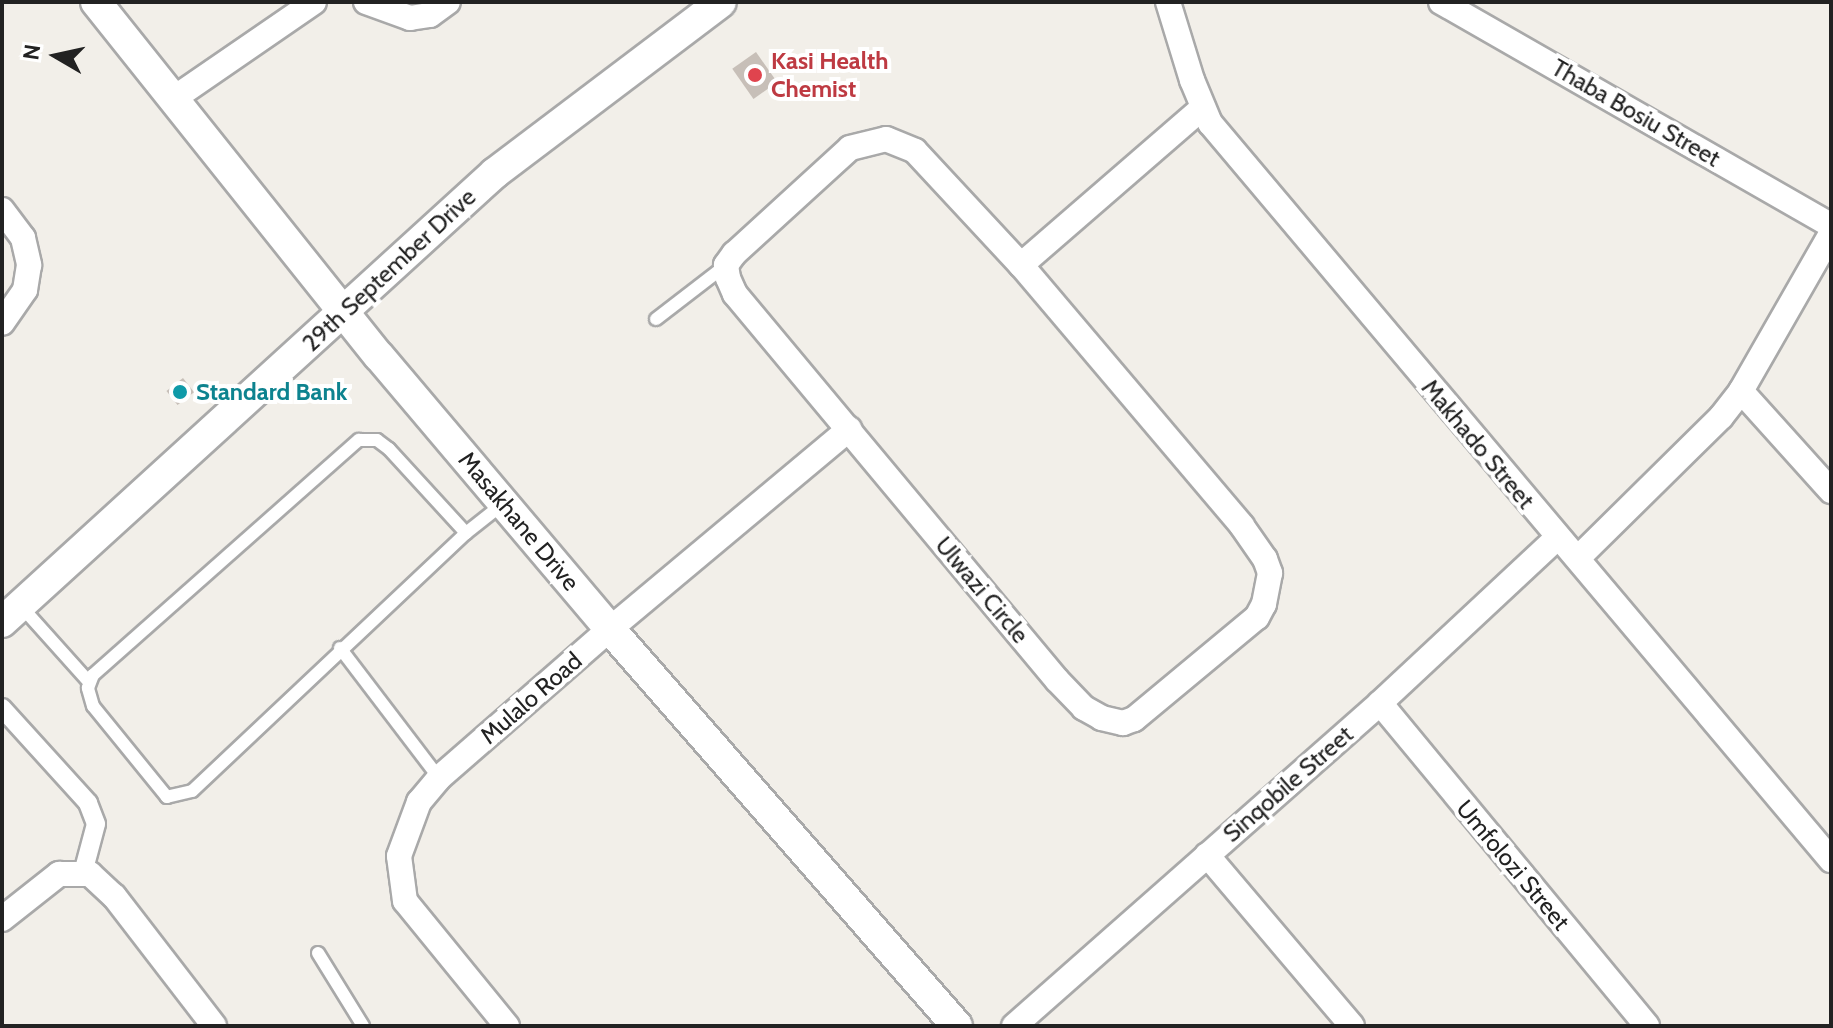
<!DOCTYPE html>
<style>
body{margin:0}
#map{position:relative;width:1833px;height:1028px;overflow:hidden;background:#f2efe9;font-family:Cabin,sans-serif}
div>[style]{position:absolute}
.building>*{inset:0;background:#c7bfb8;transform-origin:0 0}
.roads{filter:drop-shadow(2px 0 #a9a9a9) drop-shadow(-2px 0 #a9a9a9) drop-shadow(0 2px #a9a9a9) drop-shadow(0 -2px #a9a9a9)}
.service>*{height:12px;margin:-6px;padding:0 6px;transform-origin:6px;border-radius:6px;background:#fff}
.pedestrian>*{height:18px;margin:-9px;padding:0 9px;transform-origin:9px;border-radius:9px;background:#fff}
.minor>*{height:24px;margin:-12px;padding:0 12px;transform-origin:12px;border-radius:12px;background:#fff}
.tertiary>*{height:30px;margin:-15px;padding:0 15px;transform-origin:15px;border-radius:15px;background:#fff}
.dots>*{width:22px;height:22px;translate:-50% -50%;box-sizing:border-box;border:4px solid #fff;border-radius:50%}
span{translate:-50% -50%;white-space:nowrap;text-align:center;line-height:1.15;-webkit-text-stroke:8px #fff;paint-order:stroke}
.health-label{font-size:24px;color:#be3a42;font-weight:700}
.left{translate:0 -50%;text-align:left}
.street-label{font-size:24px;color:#222}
.culture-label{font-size:24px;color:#0d838f;font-weight:700}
.frame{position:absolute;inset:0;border:4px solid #222;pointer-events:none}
.north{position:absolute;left:16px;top:16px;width:80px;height:80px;-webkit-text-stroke:6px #fff;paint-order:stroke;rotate:279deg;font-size:22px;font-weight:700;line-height:32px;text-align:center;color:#222}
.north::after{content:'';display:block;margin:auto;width:28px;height:36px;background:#222;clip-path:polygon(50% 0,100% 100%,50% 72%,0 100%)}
</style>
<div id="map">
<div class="building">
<i style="left:756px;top:52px;width:37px;height:29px;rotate:55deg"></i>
<i style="left:183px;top:378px;width:18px;height:21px;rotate:52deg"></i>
</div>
<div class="roads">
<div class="service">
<i style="left:656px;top:319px;width:88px;rotate:-37.6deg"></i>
<i style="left:359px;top:440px;width:18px"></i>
<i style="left:377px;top:440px;width:15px;rotate:37deg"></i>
<i style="left:389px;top:449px;width:114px;rotate:47.5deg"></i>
<i style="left:466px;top:533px;width:376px;rotate:136.7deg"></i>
<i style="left:192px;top:791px;width:26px;rotate:167deg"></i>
<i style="left:167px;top:797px;width:117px;rotate:-129.1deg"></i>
<i style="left:93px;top:706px;width:19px;rotate:-106deg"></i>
<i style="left:88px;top:688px;width:14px;rotate:-69deg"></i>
<i style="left:93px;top:675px;width:355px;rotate:-41.5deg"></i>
<i style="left:466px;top:533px;width:48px;rotate:-38.3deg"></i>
<i style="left:20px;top:605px;width:103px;rotate:48.1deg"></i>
<i style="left:340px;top:648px;width:163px;rotate:52.7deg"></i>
<i style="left:318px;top:953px;width:86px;rotate:58.3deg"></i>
</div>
<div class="pedestrian">
<i style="left:2px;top:708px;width:128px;rotate:47.8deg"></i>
<i style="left:88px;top:803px;width:22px;rotate:69deg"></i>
<i style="left:96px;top:824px;width:51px;rotate:104.9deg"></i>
</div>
<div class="minor">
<i style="left:366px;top:2px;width:47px;rotate:20deg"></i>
<i style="left:410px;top:18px;width:20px;rotate:-9deg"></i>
<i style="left:430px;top:15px;width:22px;rotate:-36deg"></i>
<i style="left:1168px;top:2px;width:82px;rotate:72.9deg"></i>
<i style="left:1192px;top:80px;width:47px;rotate:67.3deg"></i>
<i style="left:1210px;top:123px;width:964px;rotate:49.88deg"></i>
<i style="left:1441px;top:2px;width:449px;rotate:29.8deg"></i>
<i style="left:173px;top:99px;width:171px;rotate:-34.5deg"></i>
<i style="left:886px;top:139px;width:31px;rotate:22deg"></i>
<i style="left:915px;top:151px;width:156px;rotate:47.1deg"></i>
<i style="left:1021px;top:265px;width:342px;rotate:49.7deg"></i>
<i style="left:1242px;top:526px;width:40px;rotate:55.1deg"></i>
<i style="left:1265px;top:559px;width:15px;rotate:70deg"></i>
<i style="left:1270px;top:573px;width:32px;rotate:101deg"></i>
<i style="left:1264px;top:604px;width:15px;rotate:118deg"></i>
<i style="left:1257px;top:617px;width:160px;rotate:140.3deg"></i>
<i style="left:1134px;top:719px;width:12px;rotate:160deg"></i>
<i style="left:1123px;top:723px;width:22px;rotate:-167deg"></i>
<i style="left:1102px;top:718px;width:21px;rotate:-151deg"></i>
<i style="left:1084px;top:708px;width:39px;rotate:-134deg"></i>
<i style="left:1057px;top:680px;width:503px;rotate:-129.83deg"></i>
<i style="left:735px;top:294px;width:17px;rotate:-114deg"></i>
<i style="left:728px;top:278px;width:13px;rotate:-99deg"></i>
<i style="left:726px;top:265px;width:14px;rotate:-54deg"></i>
<i style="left:734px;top:254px;width:157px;rotate:-42.4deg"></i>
<i style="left:850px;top:148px;width:37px;rotate:-14deg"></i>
<i style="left:2px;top:210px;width:35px;rotate:53deg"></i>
<i style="left:23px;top:238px;width:28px;rotate:77deg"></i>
<i style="left:29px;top:265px;width:25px;rotate:99deg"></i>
<i style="left:25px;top:290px;width:40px;rotate:124.9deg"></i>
<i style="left:1021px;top:265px;width:240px;rotate:-40.9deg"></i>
<i style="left:1741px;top:391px;width:135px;rotate:48deg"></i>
<i style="left:1578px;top:558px;width:201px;rotate:-44.6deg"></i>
<i style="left:1721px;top:417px;width:33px;rotate:-52deg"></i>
<i style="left:1741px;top:391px;width:181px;rotate:-60.2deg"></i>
<i style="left:1380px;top:703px;width:419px;rotate:50.4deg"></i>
<i style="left:1207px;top:855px;width:224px;rotate:49.7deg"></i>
<i style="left:2px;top:919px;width:73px;rotate:-38.3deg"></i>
<i style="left:59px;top:874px;width:31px"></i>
<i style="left:90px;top:874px;width:33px;rotate:43deg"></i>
<i style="left:114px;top:896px;width:164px;rotate:52.4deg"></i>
<i style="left:507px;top:1026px;width:161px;rotate:-129.2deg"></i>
<i style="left:405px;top:901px;width:45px;rotate:-97.6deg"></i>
<i style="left:399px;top:856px;width:58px;rotate:-69.7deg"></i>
<i style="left:419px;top:802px;width:31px;rotate:-50deg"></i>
<i style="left:439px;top:778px;width:227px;rotate:-41.1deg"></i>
<i style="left:610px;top:629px;width:312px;rotate:-39.9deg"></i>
<i style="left:1014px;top:1026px;width:488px;rotate:-41.4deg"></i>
<i style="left:1380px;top:703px;width:242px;rotate:-43deg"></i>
</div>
<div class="tertiary">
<i style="left:96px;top:2px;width:453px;rotate:51.4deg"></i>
<i style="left:379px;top:356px;width:358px;rotate:49.8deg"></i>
<i style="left:610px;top:629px;width:527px;rotate:48.84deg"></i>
<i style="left:2px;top:622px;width:667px;rotate:-42.33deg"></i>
<i style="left:495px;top:173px;width:283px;rotate:-37.1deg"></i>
</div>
</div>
<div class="dots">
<i style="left:755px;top:75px;background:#e0444e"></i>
<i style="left:180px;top:392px;background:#0f9aa8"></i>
</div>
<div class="health-label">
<span class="left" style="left:771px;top:75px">Kasi Health<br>Chemist</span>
</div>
<div class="street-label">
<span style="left:1636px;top:113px;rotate:30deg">Thaba Bosiu Street</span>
<span style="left:389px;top:270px;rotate:-43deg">29th September Drive</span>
<span style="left:1478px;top:444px;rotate:50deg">Makhado Street</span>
<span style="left:519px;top:521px;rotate:50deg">Masakhane Drive</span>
<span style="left:982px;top:590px;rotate:50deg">Ulwazi Circle</span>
<span style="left:531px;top:698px;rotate:-41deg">Mulalo Road</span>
<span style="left:1288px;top:784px;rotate:-41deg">Sinqobile Street</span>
<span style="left:1513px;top:865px;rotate:50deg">Umfolozi Street</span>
</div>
<div class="culture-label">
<span class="left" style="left:196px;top:392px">Standard Bank</span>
</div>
<div class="frame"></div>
<div class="north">N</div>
</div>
